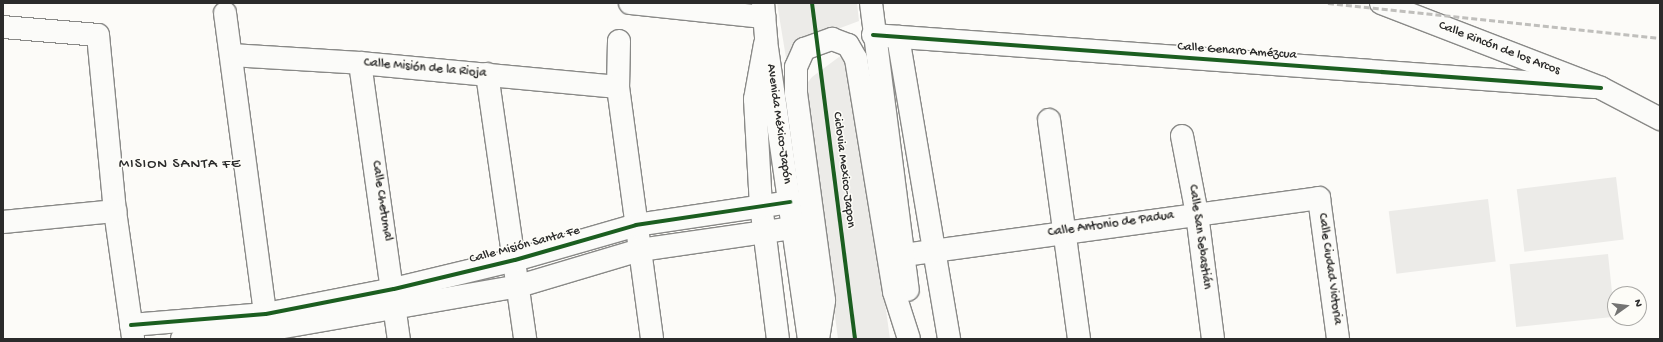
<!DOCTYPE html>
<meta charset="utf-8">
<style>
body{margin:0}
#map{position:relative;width:1663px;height:342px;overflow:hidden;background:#fcfbf8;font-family:"Gochi Hand",sans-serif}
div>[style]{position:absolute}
.green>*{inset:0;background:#ecebe8;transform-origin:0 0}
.roads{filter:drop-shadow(1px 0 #898987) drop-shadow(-1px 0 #898987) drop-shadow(0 1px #898987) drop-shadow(0 -1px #898987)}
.minor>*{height:22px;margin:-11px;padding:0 11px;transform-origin:11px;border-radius:11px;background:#fbfbf9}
.primary>*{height:22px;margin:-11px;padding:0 11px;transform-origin:11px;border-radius:11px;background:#fbfbf9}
.rail>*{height:3px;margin-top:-1.5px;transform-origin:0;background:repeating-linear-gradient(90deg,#c0bfbc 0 6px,transparent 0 9px)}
.cycleway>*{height:4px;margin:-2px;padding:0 2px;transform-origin:2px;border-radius:2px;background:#1b5e20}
span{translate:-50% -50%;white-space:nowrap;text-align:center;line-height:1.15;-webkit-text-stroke:3px #fdfcf7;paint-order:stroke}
.street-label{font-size:13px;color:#2b2b2b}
.quarter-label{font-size:15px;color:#2b2b2b;letter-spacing:1px}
.frame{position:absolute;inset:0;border:4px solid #2b2b2b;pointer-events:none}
.north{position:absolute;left:1607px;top:286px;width:40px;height:40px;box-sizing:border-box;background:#fdfcf7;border:1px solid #a9a8a5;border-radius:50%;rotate:76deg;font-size:11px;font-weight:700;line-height:16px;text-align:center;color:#2b2b2b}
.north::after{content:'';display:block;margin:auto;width:14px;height:18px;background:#747473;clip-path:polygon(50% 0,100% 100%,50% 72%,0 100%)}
</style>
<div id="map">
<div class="green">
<i style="clip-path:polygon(777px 3px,857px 3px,859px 21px,811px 39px,787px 64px)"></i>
<i style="clip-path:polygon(839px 57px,845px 59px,854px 78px,890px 339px,838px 339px,805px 86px,812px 77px)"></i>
<i style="left:1616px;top:177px;width:63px;height:100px;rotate:83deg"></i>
<i style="left:1488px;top:199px;width:63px;height:100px;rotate:83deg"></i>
<i style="left:1608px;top:254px;width:63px;height:99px;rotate:84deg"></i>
</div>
<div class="roads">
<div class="minor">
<i style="left:630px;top:3px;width:135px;rotate:6deg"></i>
<i style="left:225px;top:13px;width:318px;rotate:82.4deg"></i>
<i style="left:3px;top:27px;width:95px;rotate:4.8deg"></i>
<i style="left:98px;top:35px;width:177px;rotate:84.5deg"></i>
<i style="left:115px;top:211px;width:128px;rotate:81.9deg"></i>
<i style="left:873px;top:35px;width:723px;rotate:4.13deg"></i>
<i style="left:898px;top:37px;width:306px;rotate:80.4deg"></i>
<i style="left:619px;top:41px;width:46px;rotate:91.2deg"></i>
<i style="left:618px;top:87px;width:254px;rotate:82.3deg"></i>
<i style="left:765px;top:44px;width:56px;rotate:100.3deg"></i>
<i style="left:755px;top:99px;width:106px;rotate:86.8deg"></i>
<i style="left:761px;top:205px;width:135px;rotate:82.8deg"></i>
<i style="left:231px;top:55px;width:129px;rotate:3.5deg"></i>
<i style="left:360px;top:63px;width:259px;rotate:5.3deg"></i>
<i style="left:360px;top:63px;width:279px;rotate:82deg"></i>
<i style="left:487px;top:74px;width:268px;rotate:81.8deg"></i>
<i style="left:1049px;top:120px;width:221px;rotate:82.2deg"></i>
<i style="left:1182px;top:136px;width:79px;rotate:79.1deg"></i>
<i style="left:1197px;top:214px;width:126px;rotate:82.7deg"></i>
<i style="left:3px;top:222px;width:113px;rotate:-5.6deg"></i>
<i style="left:904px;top:255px;width:419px;rotate:-7.8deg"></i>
<i style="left:1319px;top:198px;width:142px;rotate:82.3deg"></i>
<i style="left:131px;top:325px;width:135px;rotate:-4.7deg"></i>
<i style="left:266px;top:314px;width:130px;rotate:-11.1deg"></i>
<i style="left:394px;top:289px;width:124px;rotate:-13.5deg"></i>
<i style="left:515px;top:260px;width:126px;rotate:-16.1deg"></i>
<i style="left:636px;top:225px;width:156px;rotate:-8.5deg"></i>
<i style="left:182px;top:339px;width:85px;rotate:-6deg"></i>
<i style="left:267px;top:330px;width:256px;rotate:-9.9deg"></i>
<i style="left:519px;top:286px;width:126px;rotate:-16.6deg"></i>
<i style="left:640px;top:250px;width:155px;rotate:-8.2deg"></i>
</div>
<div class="primary">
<i style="left:763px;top:3px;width:38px;rotate:85deg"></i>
<i style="left:766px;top:41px;width:301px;rotate:81.8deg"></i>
<i style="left:871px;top:3px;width:289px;rotate:82.7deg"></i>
<i style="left:1381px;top:3px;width:236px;rotate:21.1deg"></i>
<i style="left:1601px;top:88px;width:67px;rotate:27.7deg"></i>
<i style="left:818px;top:339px;width:39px;rotate:-81deg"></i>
<i style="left:824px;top:300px;width:208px;rotate:-97.7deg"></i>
<i style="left:796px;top:94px;width:27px;rotate:-90deg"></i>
<i style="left:796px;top:67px;width:20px;rotate:-66deg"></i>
<i style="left:804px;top:49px;width:30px;rotate:-20deg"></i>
<i style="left:832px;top:39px;width:17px;rotate:21deg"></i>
<i style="left:848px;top:45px;width:16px;rotate:60deg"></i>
<i style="left:856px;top:59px;width:236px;rotate:80.7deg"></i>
<i style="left:894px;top:292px;width:49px;rotate:72.3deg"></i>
</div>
</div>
<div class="rail">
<i style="left:1328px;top:3px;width:334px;rotate:6deg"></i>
</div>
<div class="cycleway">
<i style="left:812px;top:3px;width:339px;rotate:82.7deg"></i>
<i style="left:873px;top:35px;width:730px;rotate:4.16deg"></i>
<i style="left:131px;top:325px;width:135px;rotate:-4.7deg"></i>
<i style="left:266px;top:314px;width:130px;rotate:-11.1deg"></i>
<i style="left:394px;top:289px;width:124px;rotate:-13.5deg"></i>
<i style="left:515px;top:260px;width:126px;rotate:-16.1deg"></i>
<i style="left:636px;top:225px;width:156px;rotate:-8.5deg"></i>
</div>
<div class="street-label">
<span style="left:1499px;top:49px;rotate:21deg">Calle Rincón de los Arcos</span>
<span style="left:1237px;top:52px;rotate:4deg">Calle Genaro Amézcua</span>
<span style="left:425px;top:69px;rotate:5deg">Calle Misión de la Rioja</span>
<span style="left:778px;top:124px;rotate:82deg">Avenida México-Japón</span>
<span style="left:843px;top:170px;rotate:83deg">Ciclovia Mexico-Japon</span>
<span style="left:381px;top:201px;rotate:81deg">Calle Chetumal</span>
<span style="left:1111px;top:225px;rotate:-8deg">Calle Antonio de Padua</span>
<span style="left:1199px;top:237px;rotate:82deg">Calle San Sebastián</span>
<span style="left:525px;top:246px;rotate:-15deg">Calle Misión Santa Fe</span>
<span style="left:1329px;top:269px;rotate:82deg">Calle Ciudad Victoria</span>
</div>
<div class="quarter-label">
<span style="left:180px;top:165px">MISION SANTA FE</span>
</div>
<div class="frame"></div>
<div class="north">N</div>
</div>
